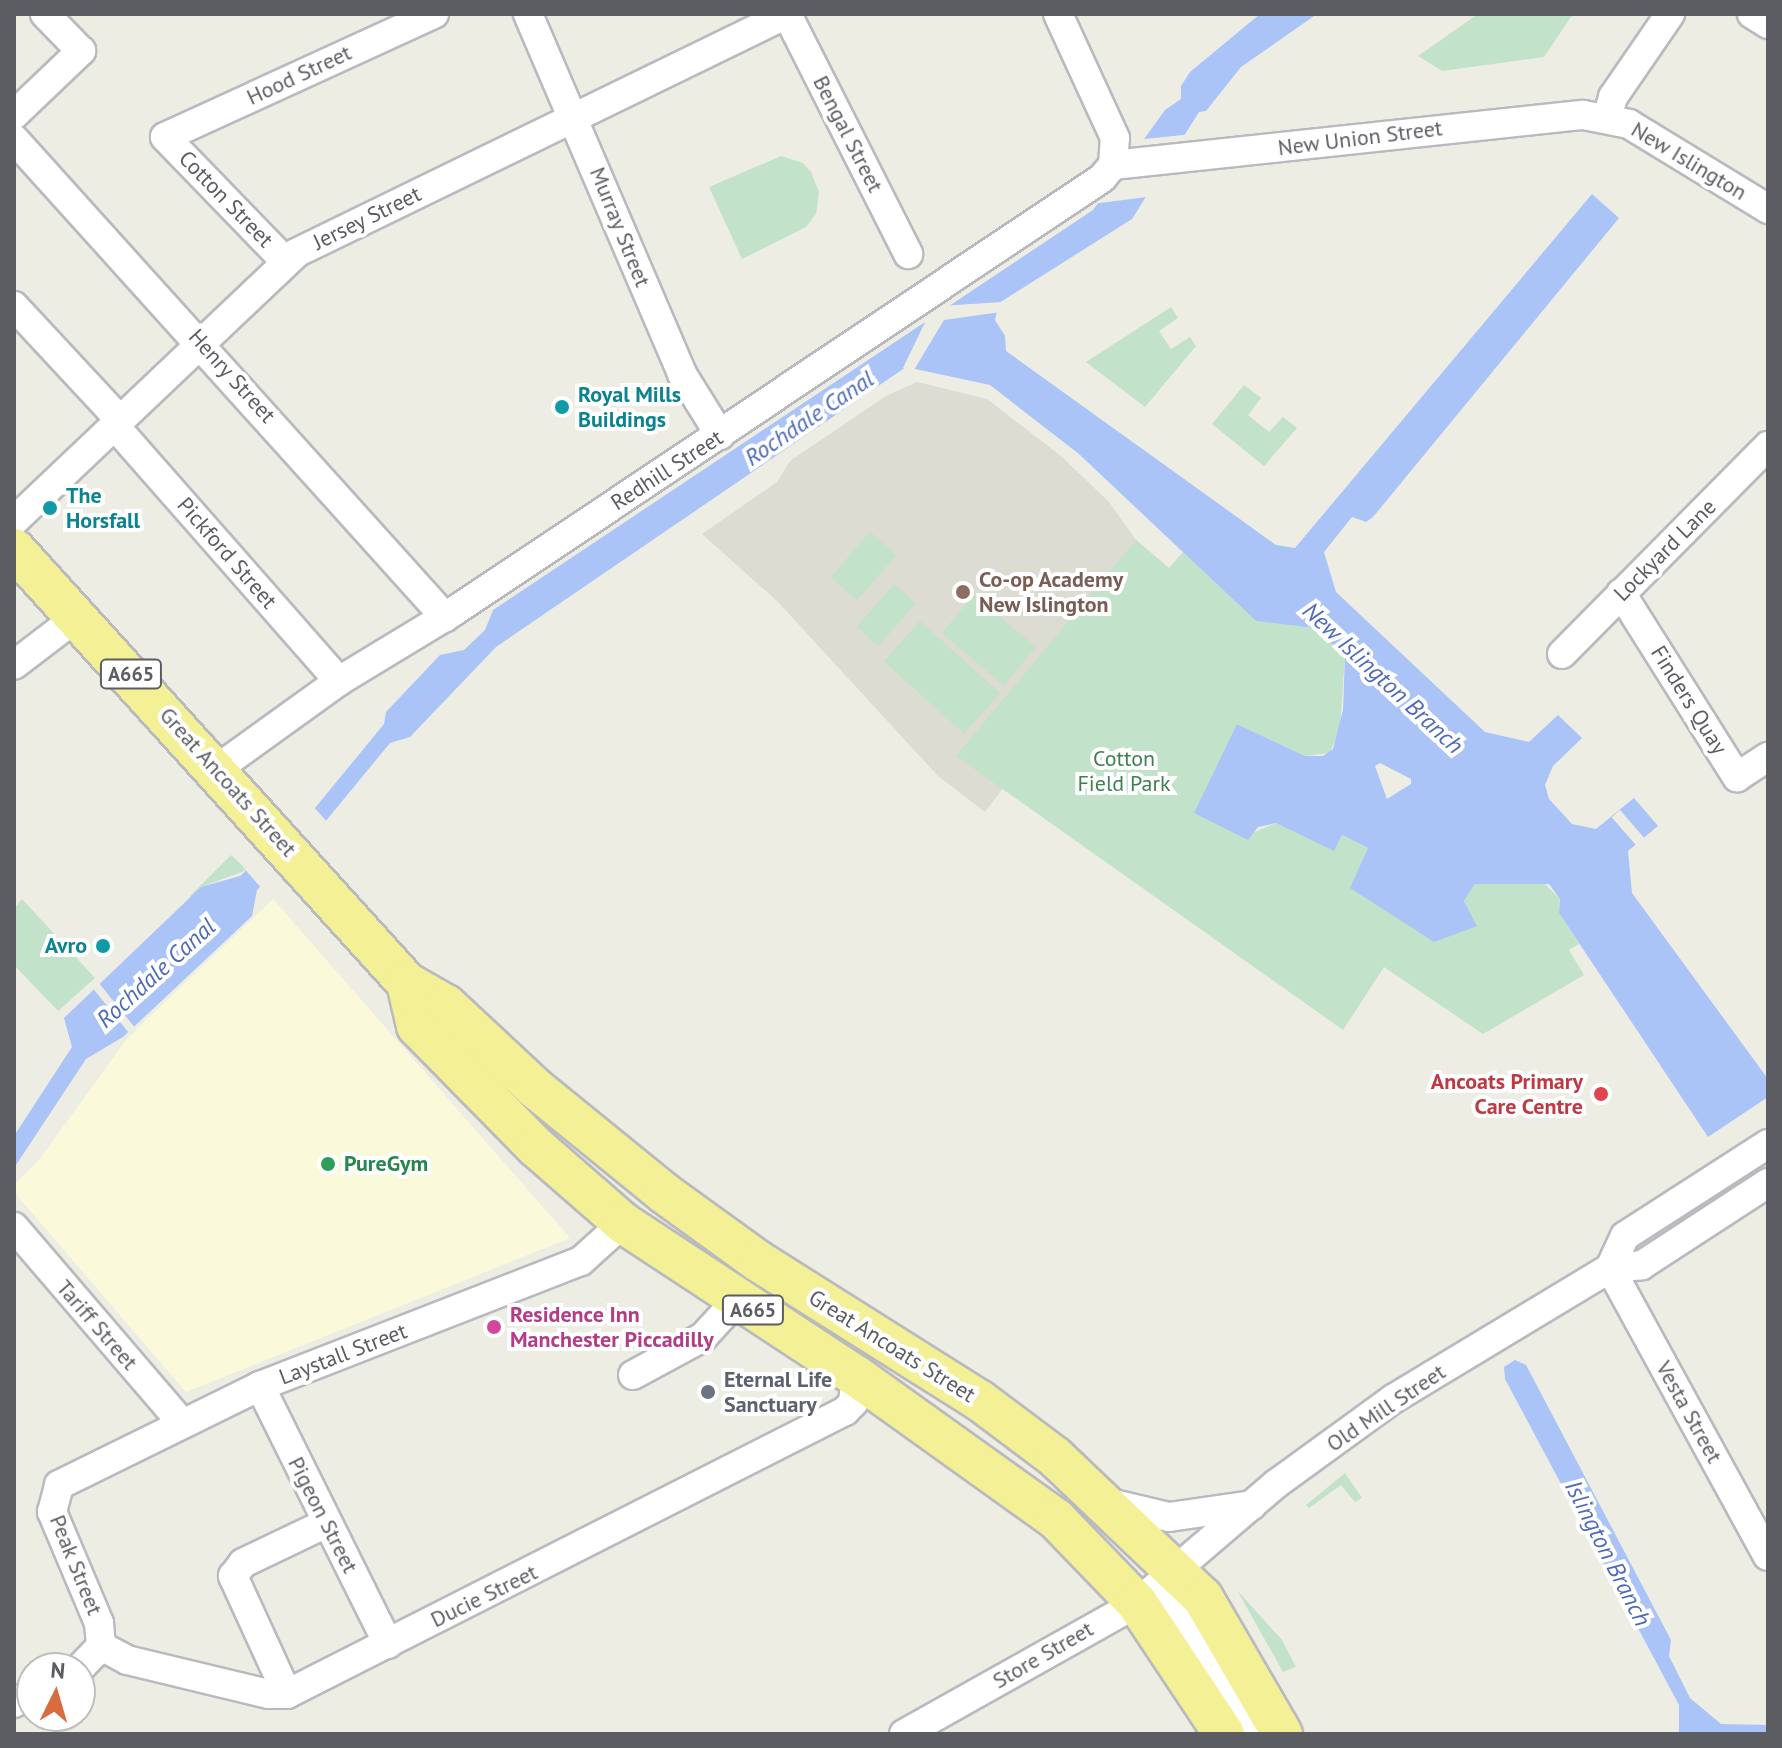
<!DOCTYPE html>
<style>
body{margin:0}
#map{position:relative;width:1782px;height:1748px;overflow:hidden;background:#edede4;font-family:"PT Sans",sans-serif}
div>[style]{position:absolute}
.commercial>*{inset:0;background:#fafadb}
.education>*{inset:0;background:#dddcd2}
.green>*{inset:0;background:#c3e2ca;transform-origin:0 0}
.water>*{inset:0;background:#aac4f7}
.pier>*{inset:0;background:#edede4;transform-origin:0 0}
.roads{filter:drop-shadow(2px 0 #b9babf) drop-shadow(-2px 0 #b9babf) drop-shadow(0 2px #b9babf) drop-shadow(0 -2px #b9babf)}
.minor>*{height:28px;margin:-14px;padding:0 14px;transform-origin:14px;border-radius:14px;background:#fff}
.highway>*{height:40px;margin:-20px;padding:0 20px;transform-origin:20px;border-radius:20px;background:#f3f095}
.dots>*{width:22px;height:22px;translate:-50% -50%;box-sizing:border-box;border:4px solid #fff;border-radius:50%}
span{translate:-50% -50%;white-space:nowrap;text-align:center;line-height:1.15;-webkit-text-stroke:8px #fff;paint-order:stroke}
.shield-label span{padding:2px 6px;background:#fff;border:2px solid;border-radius:6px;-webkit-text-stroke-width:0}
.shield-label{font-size:20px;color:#5c5d63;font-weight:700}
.street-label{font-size:22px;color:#5c5d63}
.culture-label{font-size:22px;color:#0d838f;font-weight:700}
.left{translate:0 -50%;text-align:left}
.right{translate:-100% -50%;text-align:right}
.education-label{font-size:22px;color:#785e54;font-weight:700}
.park-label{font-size:22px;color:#3d814f}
.health-label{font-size:22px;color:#be3a42;font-weight:700}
.leisure-label{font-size:22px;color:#27864d;font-weight:700}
.hotel-label{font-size:22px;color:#b23c85;font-weight:700}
.worship-label{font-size:22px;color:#5b616d;font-weight:700}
.water-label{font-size:24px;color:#4f6bb8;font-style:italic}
.frame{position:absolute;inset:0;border:16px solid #5c5d63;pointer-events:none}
.north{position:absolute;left:16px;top:1652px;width:80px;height:80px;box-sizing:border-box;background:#fff;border:2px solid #bebec1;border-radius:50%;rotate:5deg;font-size:22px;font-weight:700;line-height:32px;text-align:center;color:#5c5d63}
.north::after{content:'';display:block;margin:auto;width:28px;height:36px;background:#d96c3e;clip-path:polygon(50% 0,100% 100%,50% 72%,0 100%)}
</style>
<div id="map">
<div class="commercial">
<i style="clip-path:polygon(273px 899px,570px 1238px,186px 1392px,14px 1192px,14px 1185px,39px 1160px,129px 1036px)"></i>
</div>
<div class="education">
<i style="clip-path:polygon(917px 382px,987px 399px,1061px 456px,1109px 502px,1136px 540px,1169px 568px,985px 812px,938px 776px,777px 601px,702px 534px,777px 482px,790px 461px,886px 396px)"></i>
</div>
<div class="green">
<i style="clip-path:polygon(1478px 14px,1573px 14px,1544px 57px,1442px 71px,1418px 56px)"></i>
<i style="clip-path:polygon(781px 156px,803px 163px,811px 172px,819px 192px,816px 214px,806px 227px,742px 259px,709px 187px)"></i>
<i style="clip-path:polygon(1171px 307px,1178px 318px,1159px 331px,1171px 349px,1190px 337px,1196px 346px,1145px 407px,1086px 362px)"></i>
<i style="clip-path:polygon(1244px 385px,1261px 398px,1248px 415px,1269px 432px,1283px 417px,1297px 428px,1264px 466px,1212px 424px)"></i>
<i style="left:870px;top:532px;width:35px;height:60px;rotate:41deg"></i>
<i style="clip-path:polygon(1136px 540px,1169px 568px,1183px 552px,1256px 621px,1314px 628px,1345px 655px,1340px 728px,1330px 753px,1305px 756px,1237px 724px,1252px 833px,1276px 823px,1334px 850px,1342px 835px,1368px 848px,1351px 888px,1477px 926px,1464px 901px,1475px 884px,1543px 882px,1560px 899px,1559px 913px,1579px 944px,1569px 950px,1584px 975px,1483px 1034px,1384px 967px,1343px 1030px,956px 756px)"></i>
<i style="left:894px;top:584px;width:29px;height:57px;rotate:41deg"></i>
<i style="left:974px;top:595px;width:81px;height:50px;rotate:40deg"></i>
<i style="left:920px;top:621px;width:108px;height:54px;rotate:42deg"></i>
<i style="clip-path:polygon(231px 855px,247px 870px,201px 887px,192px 898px,190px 896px)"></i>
<i style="clip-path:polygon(22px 899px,95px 978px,58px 1011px,14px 965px,14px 909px)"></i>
<i style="clip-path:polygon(1345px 1473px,1362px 1498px,1355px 1502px,1341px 1485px,1309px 1508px,1306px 1505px)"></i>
<i style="clip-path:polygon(1237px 1590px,1282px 1640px,1296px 1667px,1283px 1672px)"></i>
</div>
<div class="water">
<i style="clip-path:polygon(evenodd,1260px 14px,1317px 14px,1241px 67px,1206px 111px,1199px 112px,1132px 219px,999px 303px,995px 320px,1005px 336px,1006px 351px,1276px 545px,1295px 548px,1592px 194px,1619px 218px,1373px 517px,1366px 522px,1352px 517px,1324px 552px,1336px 592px,1485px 732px,1529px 742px,1558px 715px,1582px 738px,1553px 766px,1545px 785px,1549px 799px,1572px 824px,1596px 829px,1634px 798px,1658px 826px,1628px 851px,1632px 893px,1768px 1079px,1768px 1097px,1708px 1137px,1559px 913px,1560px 899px,1549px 884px,1475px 884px,1464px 901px,1477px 926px,1434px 942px,1350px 888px,1368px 848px,1342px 835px,1334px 851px,1276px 823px,1258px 827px,1248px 840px,1194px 813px,1237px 724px,1305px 756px,1323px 756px,1333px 749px,1343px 710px,1345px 655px,1314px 628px,1256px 621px,1079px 454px,990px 385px,906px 367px,496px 647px,410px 737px,390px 743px,325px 822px,257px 890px,252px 916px,123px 1037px,86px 1059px,14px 1168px,14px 1136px,72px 1047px,64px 1018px,201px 887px,240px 876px,315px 808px,384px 724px,386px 712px,440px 655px,464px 650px,485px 630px,493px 610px,1093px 210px,1165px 110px,1181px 99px,1181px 86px,1190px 72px,1260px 14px,1380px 763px,1411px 779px,1411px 784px,1387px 799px,1375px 766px,1380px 763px)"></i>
<i style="clip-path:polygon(1515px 1360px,1526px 1365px,1671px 1640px,1669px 1656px,1690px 1698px,1721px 1724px,1768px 1725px,1768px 1734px,1679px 1734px,1679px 1705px,1505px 1379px,1504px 1367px)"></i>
</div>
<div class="pier">
<i style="clip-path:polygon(1193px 134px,1147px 197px,1092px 204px,1144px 139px)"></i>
<i style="clip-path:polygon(1002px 302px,1001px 312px,944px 320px,914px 370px,903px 368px,929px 314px,941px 306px)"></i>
<i style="clip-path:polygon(312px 805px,329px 824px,263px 890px,243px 867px)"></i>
<i style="left:1620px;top:810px;width:40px;height:11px;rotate:49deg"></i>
<i style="left:98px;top:982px;width:62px;height:8px;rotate:51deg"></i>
</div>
<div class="roads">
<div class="minor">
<i style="left:528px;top:14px;width:392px;rotate:66.8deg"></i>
<i style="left:682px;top:374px;width:72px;rotate:58.1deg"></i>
<i style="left:1752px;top:14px;width:19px;rotate:32deg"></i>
<i style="left:14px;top:115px;width:93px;rotate:-43.7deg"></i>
<i style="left:81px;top:51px;width:52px;rotate:-134.2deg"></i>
<i style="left:1607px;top:118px;width:22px;rotate:-74deg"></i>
<i style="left:1613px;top:97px;width:101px;rotate:-55.5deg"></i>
<i style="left:14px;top:139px;width:644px;rotate:47.96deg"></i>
<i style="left:1113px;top:165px;width:473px;rotate:-6.1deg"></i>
<i style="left:1583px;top:115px;width:47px;rotate:11.1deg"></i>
<i style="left:1629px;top:124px;width:163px;rotate:31.4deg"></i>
<i style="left:286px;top:262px;width:174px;rotate:-134.1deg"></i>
<i style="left:165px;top:137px;width:296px;rotate:-24.6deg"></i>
<i style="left:14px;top:306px;width:156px;rotate:47.1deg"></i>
<i style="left:114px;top:425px;width:341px;rotate:48.7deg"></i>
<i style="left:14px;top:521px;width:389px;rotate:-43.5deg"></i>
<i style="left:296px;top:253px;width:546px;rotate:-25.96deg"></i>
<i style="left:787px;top:14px;width:269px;rotate:63.2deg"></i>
<i style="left:1621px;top:593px;width:218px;rotate:57.8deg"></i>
<i style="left:1737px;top:777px;width:37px;rotate:-33deg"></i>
<i style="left:1562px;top:654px;width:293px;rotate:-45.3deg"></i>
<i style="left:14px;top:665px;width:81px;rotate:-37.4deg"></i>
<i style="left:217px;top:769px;width:150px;rotate:-35.8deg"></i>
<i style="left:339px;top:681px;width:133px;rotate:-31.2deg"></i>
<i style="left:453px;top:612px;width:781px;rotate:-33.77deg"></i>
<i style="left:1102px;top:178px;width:17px;rotate:-50deg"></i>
<i style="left:1113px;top:165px;width:27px;rotate:-86deg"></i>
<i style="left:1115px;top:138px;width:136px;rotate:-114.7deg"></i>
<i style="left:14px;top:1227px;width:257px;rotate:49.4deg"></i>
<i style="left:1610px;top:1268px;width:328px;rotate:61.3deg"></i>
<i style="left:1610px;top:1268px;width:35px;rotate:-65deg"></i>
<i style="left:1625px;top:1236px;width:170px;rotate:-32.8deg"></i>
<i style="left:633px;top:1375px;width:80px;rotate:-28.5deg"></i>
<i style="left:703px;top:1337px;width:50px;rotate:-47.4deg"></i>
<i style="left:260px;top:1386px;width:288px;rotate:63.6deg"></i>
<i style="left:1105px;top:1502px;width:66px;rotate:13.2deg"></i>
<i style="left:1169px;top:1517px;width:84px;rotate:-8.2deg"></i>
<i style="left:1180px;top:1572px;width:23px;rotate:108deg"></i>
<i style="left:1173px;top:1594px;width:18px;rotate:81deg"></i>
<i style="left:1176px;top:1612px;width:142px;rotate:59.1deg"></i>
<i style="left:101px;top:1646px;width:30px;rotate:28deg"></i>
<i style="left:127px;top:1660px;width:146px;rotate:13.5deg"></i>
<i style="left:269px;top:1694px;width:18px"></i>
<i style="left:287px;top:1694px;width:626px;rotate:-26.89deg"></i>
<i style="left:845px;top:1411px;width:11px;rotate:-45deg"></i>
<i style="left:853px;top:1403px;width:27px;rotate:-84deg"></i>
<i style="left:101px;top:1646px;width:23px;rotate:-95deg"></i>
<i style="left:99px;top:1623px;width:121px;rotate:-112.9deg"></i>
<i style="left:52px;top:1512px;width:28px;rotate:-75deg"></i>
<i style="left:59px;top:1485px;width:224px;rotate:-26.2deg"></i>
<i style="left:260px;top:1386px;width:344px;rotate:-21.3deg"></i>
<i style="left:581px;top:1261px;width:57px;rotate:-42.1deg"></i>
<i style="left:80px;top:1668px;width:30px;rotate:-46deg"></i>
<i style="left:287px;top:1694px;width:130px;rotate:-114.6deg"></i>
<i style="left:233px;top:1576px;width:16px;rotate:-52deg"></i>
<i style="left:243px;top:1563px;width:93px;rotate:-25.5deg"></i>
<i style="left:14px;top:1703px;width:20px;rotate:-27deg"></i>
<i style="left:904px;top:1734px;width:267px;rotate:-29.3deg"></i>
<i style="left:1137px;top:1603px;width:183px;rotate:-40.6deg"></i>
<i style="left:1276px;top:1484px;width:145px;rotate:-36deg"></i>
<i style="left:1393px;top:1399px;width:253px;rotate:-31.1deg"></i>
<i style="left:1610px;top:1268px;width:32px;rotate:-5deg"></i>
<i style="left:1642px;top:1265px;width:150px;rotate:-33.1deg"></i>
</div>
<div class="highway">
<i style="left:14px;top:549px;width:585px;rotate:47.84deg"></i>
<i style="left:407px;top:983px;width:45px;rotate:29.4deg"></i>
<i style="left:446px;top:1005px;width:122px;rotate:43deg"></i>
<i style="left:535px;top:1088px;width:166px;rotate:39.1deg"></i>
<i style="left:664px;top:1193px;width:116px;rotate:35.9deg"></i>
<i style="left:758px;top:1261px;width:261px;rotate:32.2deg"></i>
<i style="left:979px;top:1400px;width:95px;rotate:36.9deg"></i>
<i style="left:1055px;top:1457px;width:204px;rotate:43.6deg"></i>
<i style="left:1203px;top:1598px;width:157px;rotate:59.8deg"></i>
<i style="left:407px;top:983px;width:44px;rotate:76.9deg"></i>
<i style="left:417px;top:1026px;width:170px;rotate:45.5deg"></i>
<i style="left:536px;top:1147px;width:116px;rotate:41.1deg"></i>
<i style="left:623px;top:1223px;width:279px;rotate:33.3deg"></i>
<i style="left:856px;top:1376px;width:246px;rotate:35.6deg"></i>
<i style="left:1056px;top:1519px;width:117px;rotate:46deg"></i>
<i style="left:1137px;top:1603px;width:157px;rotate:56.4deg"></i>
</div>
</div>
<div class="dots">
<i style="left:562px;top:407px;background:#0f9aa8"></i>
<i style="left:50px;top:508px;background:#0f9aa8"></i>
<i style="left:963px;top:592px;background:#8d6e63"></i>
<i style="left:103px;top:946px;background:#0f9aa8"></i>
<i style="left:1601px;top:1094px;background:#e0444e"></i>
<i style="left:328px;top:1164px;background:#2e9e5b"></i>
<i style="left:494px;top:1327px;background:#d1479c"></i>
<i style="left:708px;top:1392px;background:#6b7280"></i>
</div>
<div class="shield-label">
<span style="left:131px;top:674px">A665</span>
<span style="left:753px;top:1310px">A665</span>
</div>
<div class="street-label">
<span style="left:299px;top:75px;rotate:-25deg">Hood Street</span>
<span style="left:848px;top:134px;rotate:63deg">Bengal Street</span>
<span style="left:1360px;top:138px;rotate:-7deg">New Union Street</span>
<span style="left:1689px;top:161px;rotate:31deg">New Islington</span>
<span style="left:226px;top:199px;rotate:46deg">Cotton Street</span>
<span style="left:367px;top:218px;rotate:-26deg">Jersey Street</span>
<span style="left:620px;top:227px;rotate:68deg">Murray Street</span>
<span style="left:232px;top:376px;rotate:48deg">Henry Street</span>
<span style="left:667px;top:470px;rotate:-33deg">Redhill Street</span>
<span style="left:1665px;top:550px;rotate:-45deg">Lockyard Lane</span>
<span style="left:227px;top:553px;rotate:49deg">Pickford Street</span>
<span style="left:1689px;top:700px;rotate:58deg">Finders Quay</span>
<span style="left:228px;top:782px;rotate:48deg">Great Ancoats Street</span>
<span style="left:97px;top:1325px;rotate:49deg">Tariff Street</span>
<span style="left:892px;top:1346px;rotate:32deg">Great Ancoats Street</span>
<span style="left:343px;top:1354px;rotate:-21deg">Laystall Street</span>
<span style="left:1386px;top:1408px;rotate:-34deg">Old Mill Street</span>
<span style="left:1689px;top:1412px;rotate:61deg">Vesta Street</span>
<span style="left:323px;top:1515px;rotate:63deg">Pigeon Street</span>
<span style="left:76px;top:1565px;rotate:68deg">Peak Street</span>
<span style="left:484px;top:1596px;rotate:-26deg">Ducie Street</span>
<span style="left:1043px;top:1655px;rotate:-30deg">Store Street</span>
</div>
<div class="culture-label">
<span class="left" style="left:578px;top:407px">Royal Mills<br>Buildings</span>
<span class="left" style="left:66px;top:508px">The<br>Horsfall</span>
<span class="right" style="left:87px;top:946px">Avro</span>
</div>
<div class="education-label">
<span class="left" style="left:979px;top:592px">Co-op Academy<br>New Islington</span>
</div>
<div class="park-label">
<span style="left:1124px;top:771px">Cotton<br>Field Park</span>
</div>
<div class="health-label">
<span class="right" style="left:1583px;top:1094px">Ancoats Primary<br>Care Centre</span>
</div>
<div class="leisure-label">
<span class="left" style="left:344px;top:1164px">PureGym</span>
</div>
<div class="hotel-label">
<span class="left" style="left:510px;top:1327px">Residence Inn<br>Manchester Piccadilly</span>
</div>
<div class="worship-label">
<span class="left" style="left:724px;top:1392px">Eternal Life<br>Sanctuary</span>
</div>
<div class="water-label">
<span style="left:809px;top:418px;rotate:-34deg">Rochdale Canal</span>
<span style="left:1383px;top:678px;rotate:43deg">New Islington Branch</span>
<span style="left:156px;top:973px;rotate:-42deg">Rochdale Canal</span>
<span style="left:1608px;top:1553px;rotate:63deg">Islington Branch</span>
</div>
<div class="frame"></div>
<div class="north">N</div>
</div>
